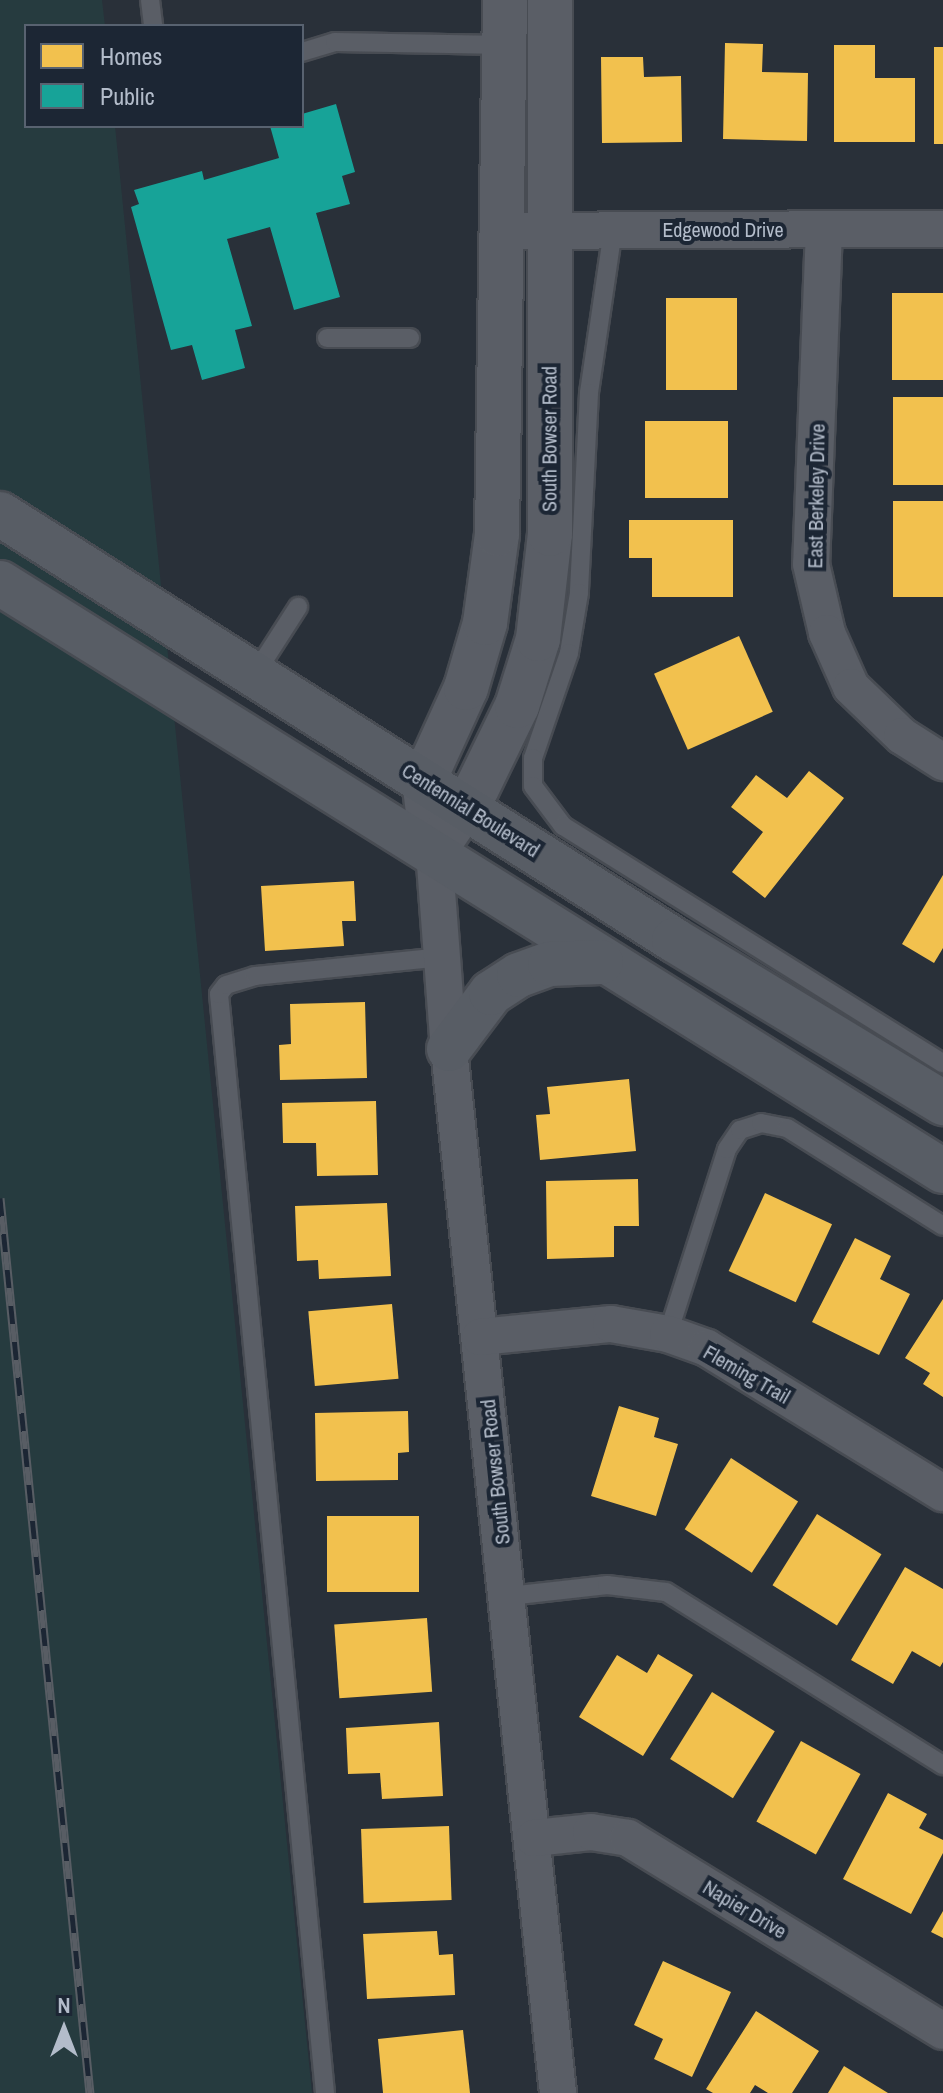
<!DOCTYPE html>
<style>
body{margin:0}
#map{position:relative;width:943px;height:2093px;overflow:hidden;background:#293039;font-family:"Archivo Narrow",sans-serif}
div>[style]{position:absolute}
.green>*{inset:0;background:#263b3f}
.homes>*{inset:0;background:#f2c14e;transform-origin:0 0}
.public>*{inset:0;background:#17a398}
.roads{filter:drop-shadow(2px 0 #484c53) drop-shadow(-2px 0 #484c53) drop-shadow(0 2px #484c53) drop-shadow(0 -2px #484c53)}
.service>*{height:18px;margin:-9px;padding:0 9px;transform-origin:9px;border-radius:9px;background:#5a5e66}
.minor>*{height:36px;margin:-18px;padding:0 18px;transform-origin:18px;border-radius:18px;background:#5a5e66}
.tertiary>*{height:44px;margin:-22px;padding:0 22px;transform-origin:22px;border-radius:22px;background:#5a5e66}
.secondary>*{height:44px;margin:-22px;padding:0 22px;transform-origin:22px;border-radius:22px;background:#585d65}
.rail>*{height:9px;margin-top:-4.5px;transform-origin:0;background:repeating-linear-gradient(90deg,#1c2634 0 18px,#585d64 0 36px);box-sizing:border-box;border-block:2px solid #585d64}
span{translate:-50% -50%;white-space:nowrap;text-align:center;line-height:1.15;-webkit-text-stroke:8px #1c2634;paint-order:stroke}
.street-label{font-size:20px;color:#b3bcca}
.legend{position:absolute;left:24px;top:24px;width:280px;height:104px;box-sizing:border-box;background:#1c2634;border:2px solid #586270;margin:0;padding:10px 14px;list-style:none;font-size:24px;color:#b3bcca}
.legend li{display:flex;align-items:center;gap:16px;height:40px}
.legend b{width:40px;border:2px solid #586270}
.north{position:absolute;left:24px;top:1989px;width:80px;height:80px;-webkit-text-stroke:6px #1c2634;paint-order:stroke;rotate:0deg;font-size:22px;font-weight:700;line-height:32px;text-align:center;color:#b3bcca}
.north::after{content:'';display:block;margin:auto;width:28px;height:36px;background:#b3bcca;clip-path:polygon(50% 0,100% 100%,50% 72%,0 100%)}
</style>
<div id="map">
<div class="green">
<i style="clip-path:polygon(0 0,102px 0,105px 26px,26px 26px,26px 126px,115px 126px,312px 2093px,0 2093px)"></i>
</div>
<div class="homes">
<i style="clip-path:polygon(725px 43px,763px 44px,762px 72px,808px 73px,807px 141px,723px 139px)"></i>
<i style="clip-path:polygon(834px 45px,875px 45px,875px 78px,915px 78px,915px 142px,834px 142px)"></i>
<i style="left:934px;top:47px;width:9px;height:97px"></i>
<i style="clip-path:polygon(601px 57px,643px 57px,644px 77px,681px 76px,682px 142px,602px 143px)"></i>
<i style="left:892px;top:293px;width:51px;height:87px"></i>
<i style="left:666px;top:298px;width:71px;height:92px"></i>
<i style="left:893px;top:397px;width:50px;height:88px"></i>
<i style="left:645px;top:421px;width:83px;height:77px"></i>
<i style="left:893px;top:501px;width:50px;height:96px"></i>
<i style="clip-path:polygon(629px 520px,733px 520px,733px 597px,652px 597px,652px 558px,629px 558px)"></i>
<i style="left:739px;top:636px;width:83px;height:93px;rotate:66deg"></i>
<i style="clip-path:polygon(809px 771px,844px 798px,765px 898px,732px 872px,763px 832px,731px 807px,756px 775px,787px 798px)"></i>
<i style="clip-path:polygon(943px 875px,943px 948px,934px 963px,902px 944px)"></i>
<i style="clip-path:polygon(354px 881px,356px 921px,342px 921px,344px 946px,265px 951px,261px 886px)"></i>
<i style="clip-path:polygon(365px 1002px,367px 1078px,280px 1080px,279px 1045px,291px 1044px,290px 1004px)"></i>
<i style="clip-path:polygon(629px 1079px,636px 1151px,540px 1160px,536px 1115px,550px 1114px,547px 1087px)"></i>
<i style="clip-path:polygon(376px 1101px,378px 1175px,317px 1176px,316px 1143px,283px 1143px,282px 1103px)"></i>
<i style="clip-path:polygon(638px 1179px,639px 1226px,614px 1226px,614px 1257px,547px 1259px,546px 1181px)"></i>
<i style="left:765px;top:1193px;width:74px;height:86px;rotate:25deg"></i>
<i style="clip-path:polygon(387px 1203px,391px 1276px,319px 1279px,318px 1260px,297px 1261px,295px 1206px)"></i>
<i style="clip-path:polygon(855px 1238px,891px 1256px,880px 1279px,910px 1294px,879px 1355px,812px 1322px)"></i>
<i style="clip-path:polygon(943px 1299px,943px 1397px,923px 1384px,930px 1373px,905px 1358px)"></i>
<i style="left:392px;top:1304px;width:75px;height:84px;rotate:85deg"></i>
<i style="clip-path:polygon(619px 1406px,659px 1418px,654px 1437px,678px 1444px,656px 1516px,591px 1496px)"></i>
<i style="clip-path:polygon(408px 1411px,409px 1452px,398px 1453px,398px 1480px,316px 1481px,315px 1413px)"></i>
<i style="left:731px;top:1458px;width:80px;height:85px;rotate:33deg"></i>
<i style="left:817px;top:1514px;width:76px;height:84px;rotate:32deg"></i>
<i style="left:327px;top:1516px;width:92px;height:76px"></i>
<i style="clip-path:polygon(905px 1567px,943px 1589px,943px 1662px,940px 1667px,912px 1651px,893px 1684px,851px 1660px)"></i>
<i style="left:427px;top:1618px;width:74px;height:93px;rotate:86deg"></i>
<i style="clip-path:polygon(658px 1654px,693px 1675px,643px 1756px,579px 1717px,617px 1655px,647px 1673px)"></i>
<i style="left:712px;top:1692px;width:74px;height:79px;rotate:32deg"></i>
<i style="clip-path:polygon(439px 1722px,443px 1796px,382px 1799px,380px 1773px,348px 1774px,346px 1728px)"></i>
<i style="left:801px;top:1741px;width:68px;height:92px;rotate:29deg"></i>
<i style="clip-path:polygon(888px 1793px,927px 1814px,919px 1828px,943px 1840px,943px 1853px,911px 1914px,843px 1879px)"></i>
<i style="left:449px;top:1826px;width:74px;height:88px;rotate:88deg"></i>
<i style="clip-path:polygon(943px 1911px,943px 1938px,931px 1932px)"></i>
<i style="clip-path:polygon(437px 1931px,439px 1955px,453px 1954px,455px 1995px,367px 1999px,363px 1934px)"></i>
<i style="clip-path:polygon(663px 1961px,731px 1992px,692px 2077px,654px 2059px,663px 2039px,634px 2025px)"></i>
<i style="clip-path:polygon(756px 2011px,819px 2051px,792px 2093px,768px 2093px,755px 2085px,750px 2093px,713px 2093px,706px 2089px)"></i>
<i style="clip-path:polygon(463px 2030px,470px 2093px,383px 2093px,378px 2039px)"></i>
<i style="clip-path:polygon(844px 2066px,888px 2093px,828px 2093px)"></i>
</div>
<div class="public">
<i style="clip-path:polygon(336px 104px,355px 172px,342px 176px,350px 204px,316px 213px,340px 297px,294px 310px,270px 227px,227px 239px,252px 326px,235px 330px,245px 368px,202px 380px,192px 345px,171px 350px,131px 207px,139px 204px,134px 190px,202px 171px,204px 180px,279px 158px,270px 126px,302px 126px,302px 114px)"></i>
</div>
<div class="roads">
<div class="service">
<i style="left:150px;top:0;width:26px;rotate:83deg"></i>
<i style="left:302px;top:52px;width:34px;rotate:-17deg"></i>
<i style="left:335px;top:42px;width:170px;rotate:1deg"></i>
<i style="left:613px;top:230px;width:165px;rotate:98.4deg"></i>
<i style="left:589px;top:393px;width:200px;rotate:92.9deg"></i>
<i style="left:579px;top:593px;width:61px;rotate:99.5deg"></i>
<i style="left:569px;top:653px;width:111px;rotate:108.9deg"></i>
<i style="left:533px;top:758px;width:28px;rotate:90deg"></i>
<i style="left:533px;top:786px;width:50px;rotate:53.1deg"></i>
<i style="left:563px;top:826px;width:448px;rotate:32deg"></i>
<i style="left:327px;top:338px;width:83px"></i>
<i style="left:255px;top:674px;width:80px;rotate:-57.3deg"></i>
<i style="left:668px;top:1334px;width:194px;rotate:-72.3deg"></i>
<i style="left:727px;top:1149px;width:23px;rotate:-56deg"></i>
<i style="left:740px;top:1130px;width:22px;rotate:-18deg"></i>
<i style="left:761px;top:1123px;width:26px;rotate:11deg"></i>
<i style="left:787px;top:1128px;width:184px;rotate:32.1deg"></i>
<i style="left:509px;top:1596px;width:99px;rotate:-6.4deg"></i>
<i style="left:607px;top:1585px;width:59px;rotate:6.8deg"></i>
<i style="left:666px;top:1592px;width:327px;rotate:32deg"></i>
<i style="left:325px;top:2093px;width:1104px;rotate:-95.51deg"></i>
<i style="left:219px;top:994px;width:11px;rotate:-52deg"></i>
<i style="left:226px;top:985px;width:30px;rotate:-17deg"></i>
<i style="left:255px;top:976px;width:187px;rotate:-5.8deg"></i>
</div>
<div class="minor">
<i style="left:824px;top:229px;width:335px;rotate:92.2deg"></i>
<i style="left:811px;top:564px;width:71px;rotate:76.9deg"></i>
<i style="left:827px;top:633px;width:59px;rotate:66deg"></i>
<i style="left:851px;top:687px;width:71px;rotate:43.9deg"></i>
<i style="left:902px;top:736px;width:49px;rotate:32.4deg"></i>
<i style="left:504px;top:231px;width:439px;rotate:-0.3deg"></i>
<i style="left:434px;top:851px;width:199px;rotate:85.7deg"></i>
<i style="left:449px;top:1049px;width:1050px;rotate:84.04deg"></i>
<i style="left:480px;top:1337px;width:132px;rotate:-5.7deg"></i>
<i style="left:611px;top:1324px;width:58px;rotate:10deg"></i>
<i style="left:668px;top:1334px;width:41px;rotate:19.7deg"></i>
<i style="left:707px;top:1348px;width:277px;rotate:31.6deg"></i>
<i style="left:534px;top:1838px;width:57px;rotate:-6deg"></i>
<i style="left:591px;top:1832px;width:37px;rotate:9deg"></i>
<i style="left:628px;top:1838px;width:369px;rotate:31.5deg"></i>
</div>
<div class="tertiary">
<i style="left:429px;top:820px;width:40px;rotate:-97.1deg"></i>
<i style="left:424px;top:780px;width:101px;rotate:-65.5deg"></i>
<i style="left:466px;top:688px;width:68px;rotate:-73.7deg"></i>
<i style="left:485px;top:623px;width:90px;rotate:-82.3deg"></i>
<i style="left:497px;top:534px;width:534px;rotate:-89.14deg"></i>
<i style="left:434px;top:851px;width:76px;rotate:-55.7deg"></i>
<i style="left:477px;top:788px;width:91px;rotate:-64deg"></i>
<i style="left:517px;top:706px;width:70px;rotate:-72.6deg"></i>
<i style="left:538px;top:639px;width:106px;rotate:-83.5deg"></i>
<i style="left:550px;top:534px;width:534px;rotate:-90deg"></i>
</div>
<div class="secondary">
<i style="left:0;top:514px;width:797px;rotate:32.29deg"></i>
<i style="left:674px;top:940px;width:315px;rotate:31.2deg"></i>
<i style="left:0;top:583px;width:1111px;rotate:31.95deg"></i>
<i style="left:449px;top:1049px;width:70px;rotate:-53.1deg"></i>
<i style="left:491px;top:993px;width:33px;rotate:-33deg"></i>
<i style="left:519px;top:975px;width:33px;rotate:-20deg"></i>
<i style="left:550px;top:964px;width:51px;rotate:-2.2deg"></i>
</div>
</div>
<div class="rail">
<i style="left:0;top:1198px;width:900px;rotate:84.26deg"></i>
</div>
<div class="street-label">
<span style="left:723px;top:229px">Edgewood Drive</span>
<span style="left:549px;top:439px;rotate:-90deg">South Bowser Road</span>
<span style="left:816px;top:496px;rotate:-89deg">East Berkeley Drive</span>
<span style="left:471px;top:810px;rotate:32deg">Centennial Boulevard</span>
<span style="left:747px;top:1374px;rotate:30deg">Fleming Trail</span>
<span style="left:495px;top:1472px;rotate:-96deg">South Bowser Road</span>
<span style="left:745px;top:1909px;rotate:31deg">Napier Drive</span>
</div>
<ul class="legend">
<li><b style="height:22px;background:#f2c14e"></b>Homes</li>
<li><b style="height:22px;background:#17a398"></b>Public</li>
</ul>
<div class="north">N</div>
</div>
